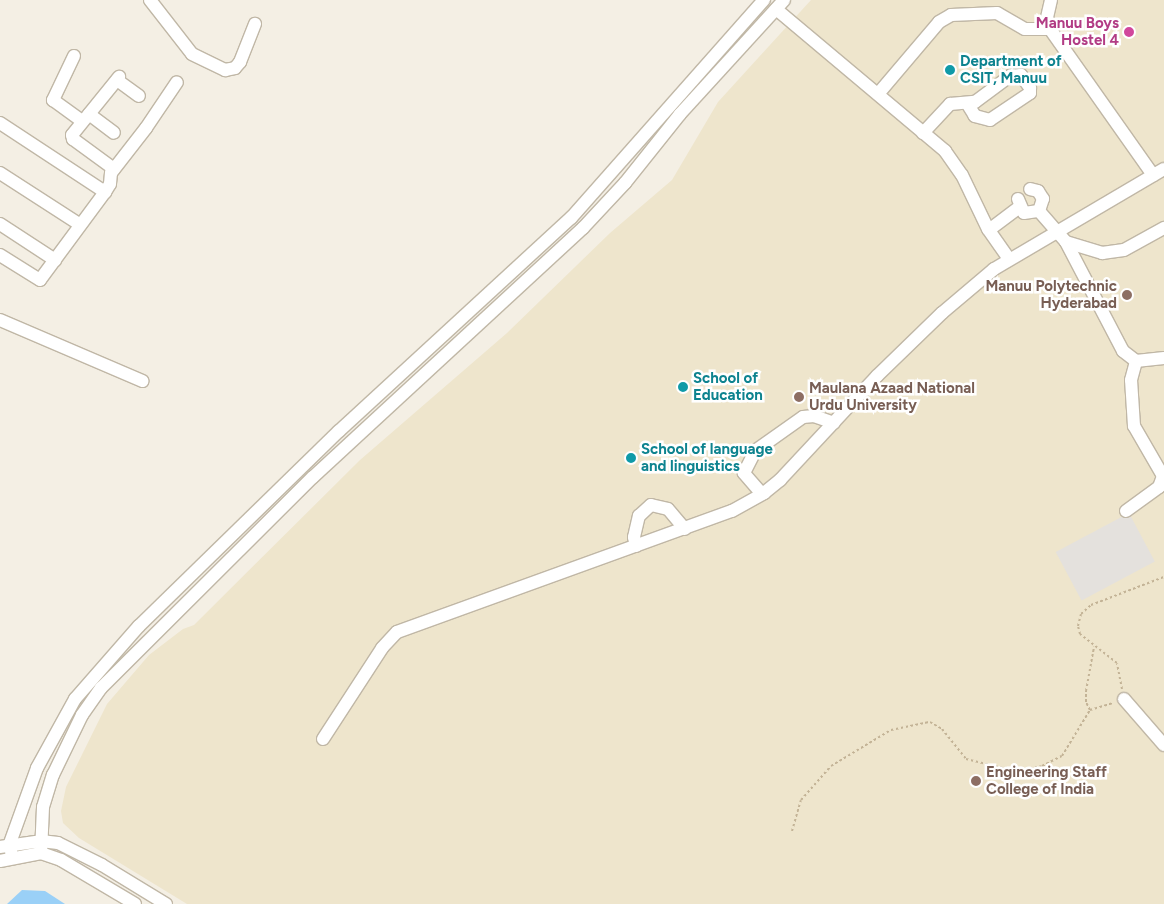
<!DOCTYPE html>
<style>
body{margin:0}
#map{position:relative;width:1164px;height:904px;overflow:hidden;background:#f4efe4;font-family:Figtree,sans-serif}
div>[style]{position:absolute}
.education>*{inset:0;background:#eee5cc}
.parking>*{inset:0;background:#e4e1dd;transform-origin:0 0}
.water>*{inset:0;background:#9ad0f7}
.path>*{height:2px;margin-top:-1px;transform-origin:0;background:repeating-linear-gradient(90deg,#c3b396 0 2.5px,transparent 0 5px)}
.roads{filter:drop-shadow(1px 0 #c0b7a6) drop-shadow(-1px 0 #c0b7a6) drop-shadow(0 1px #c0b7a6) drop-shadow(0 -1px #c0b7a6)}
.minor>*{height:12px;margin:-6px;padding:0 6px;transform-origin:6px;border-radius:6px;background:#fff}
.dots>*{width:14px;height:14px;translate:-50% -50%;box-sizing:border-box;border:2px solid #fff;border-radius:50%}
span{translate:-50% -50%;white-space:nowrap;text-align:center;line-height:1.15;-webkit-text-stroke:5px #fff;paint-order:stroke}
.hotel-label{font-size:15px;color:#b23c85;font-weight:700}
.right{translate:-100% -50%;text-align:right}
.culture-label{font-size:15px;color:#0d838f;font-weight:700}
.left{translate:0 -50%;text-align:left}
.education-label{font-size:15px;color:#785e54;font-weight:700}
</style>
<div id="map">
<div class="education">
<i style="clip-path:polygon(811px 0,1164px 0,1164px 904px,187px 904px,79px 838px,63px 823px,61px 811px,66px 787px,107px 704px,149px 655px,183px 629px,194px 625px,360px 460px,507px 333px,610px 233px,672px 180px,718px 102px)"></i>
</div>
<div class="parking">
<i style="left:1129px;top:513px;width:55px;height:83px;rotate:62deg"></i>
</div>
<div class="water">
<i style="clip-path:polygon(22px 890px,45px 891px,65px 904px,7px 904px)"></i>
</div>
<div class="path">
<i style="left:1122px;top:689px;width:26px;rotate:-101deg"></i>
<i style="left:1117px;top:663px;width:47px;rotate:-141.9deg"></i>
<i style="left:1080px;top:634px;width:8px;rotate:-104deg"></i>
<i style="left:1078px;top:626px;width:12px;rotate:-76deg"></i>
<i style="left:1081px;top:614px;width:13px;rotate:-42deg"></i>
<i style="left:1091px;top:605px;width:78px;rotate:-21deg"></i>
<i style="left:1090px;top:710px;width:9px;rotate:-117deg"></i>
<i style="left:1086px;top:702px;width:11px;rotate:-90deg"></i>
<i style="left:1086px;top:691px;width:45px;rotate:-79.7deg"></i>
<i style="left:792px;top:831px;width:32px;rotate:-74deg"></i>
<i style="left:801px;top:800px;width:45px;rotate:-48.6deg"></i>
<i style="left:831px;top:766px;width:70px;rotate:-31deg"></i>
<i style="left:891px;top:730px;width:40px;rotate:-12deg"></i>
<i style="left:930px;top:722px;width:14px;rotate:30deg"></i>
<i style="left:942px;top:729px;width:38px;rotate:51deg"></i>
<i style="left:966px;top:759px;width:50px;rotate:13.8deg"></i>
<i style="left:1015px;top:771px;width:27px;rotate:-10deg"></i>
<i style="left:1042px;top:766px;width:22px;rotate:-27deg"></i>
<i style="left:1062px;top:756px;width:54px;rotate:-58.7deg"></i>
<i style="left:1090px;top:710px;width:24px;rotate:-17deg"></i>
</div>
<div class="roads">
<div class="minor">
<i style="left:150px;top:0;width:68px;rotate:52.1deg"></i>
<i style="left:192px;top:54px;width:37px;rotate:26deg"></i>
<i style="left:225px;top:70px;width:10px;rotate:-11deg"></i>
<i style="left:235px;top:68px;width:8px;rotate:-50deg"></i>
<i style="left:240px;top:62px;width:41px;rotate:-68.5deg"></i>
<i style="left:1051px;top:0;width:18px;rotate:103deg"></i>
<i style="left:1047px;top:18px;width:11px;rotate:75deg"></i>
<i style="left:1050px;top:29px;width:179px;rotate:54.8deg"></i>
<i style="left:776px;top:9px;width:221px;rotate:40deg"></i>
<i style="left:945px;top:151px;width:29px;rotate:55deg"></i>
<i style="left:962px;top:175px;width:60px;rotate:64.3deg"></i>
<i style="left:988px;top:229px;width:37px;rotate:55deg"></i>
<i style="left:74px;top:56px;width:49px;rotate:115.5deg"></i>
<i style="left:53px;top:100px;width:36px;rotate:36deg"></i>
<i style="left:117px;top:80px;width:27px;rotate:36deg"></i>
<i style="left:878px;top:94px;width:94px;rotate:-49.7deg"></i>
<i style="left:939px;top:22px;width:14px;rotate:-30deg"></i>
<i style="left:951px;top:15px;width:46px;rotate:-2.5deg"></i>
<i style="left:997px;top:13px;width:32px;rotate:30deg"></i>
<i style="left:1025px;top:29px;width:25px"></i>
<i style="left:89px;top:114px;width:31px;rotate:37deg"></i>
<i style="left:0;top:123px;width:126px;rotate:33.3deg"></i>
<i style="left:105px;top:192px;width:109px;rotate:126.5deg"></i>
<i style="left:40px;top:280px;width:47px;rotate:-148deg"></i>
<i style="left:923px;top:133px;width:40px;rotate:-47deg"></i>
<i style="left:950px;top:104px;width:25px;rotate:-5deg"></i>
<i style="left:975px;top:102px;width:44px;rotate:-36.6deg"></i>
<i style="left:1010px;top:76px;width:11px;rotate:-5deg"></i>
<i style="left:1021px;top:75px;width:16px;rotate:55deg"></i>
<i style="left:1030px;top:88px;width:5px;rotate:90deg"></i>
<i style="left:1030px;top:93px;width:48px;rotate:146deg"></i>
<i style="left:990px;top:120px;width:16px;rotate:-165deg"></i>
<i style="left:975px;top:116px;width:15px;rotate:-122deg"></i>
<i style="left:114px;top:169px;width:51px;rotate:-143.8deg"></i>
<i style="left:73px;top:139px;width:4px;rotate:-104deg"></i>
<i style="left:72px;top:135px;width:75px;rotate:-51deg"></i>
<i style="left:0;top:173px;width:94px;rotate:32.8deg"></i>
<i style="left:105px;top:192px;width:9px;rotate:-58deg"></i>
<i style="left:110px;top:184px;width:11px;rotate:-85deg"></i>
<i style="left:111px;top:173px;width:57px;rotate:-52.1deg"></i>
<i style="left:146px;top:128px;width:55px;rotate:-56deg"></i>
<i style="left:1018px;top:199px;width:15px;rotate:67deg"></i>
<i style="left:1024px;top:213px;width:15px;rotate:-8deg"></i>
<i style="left:1039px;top:211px;width:13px;rotate:-72deg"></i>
<i style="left:1043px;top:199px;width:9px;rotate:-122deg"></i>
<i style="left:1038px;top:191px;width:8px;rotate:-166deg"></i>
<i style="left:1039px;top:211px;width:41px;rotate:48.9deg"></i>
<i style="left:1066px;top:242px;width:38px;rotate:17deg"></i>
<i style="left:1102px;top:253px;width:22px;rotate:-8deg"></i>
<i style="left:1124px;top:250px;width:46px;rotate:-28.8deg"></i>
<i style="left:0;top:224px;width:66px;rotate:33.2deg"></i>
<i style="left:989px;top:230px;width:38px;rotate:-37deg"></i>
<i style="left:1066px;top:242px;width:123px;rotate:62.4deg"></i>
<i style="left:1123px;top:351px;width:16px;rotate:38deg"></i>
<i style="left:1136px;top:361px;width:28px;rotate:-6deg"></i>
<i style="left:0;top:320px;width:155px;rotate:23.2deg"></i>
<i style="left:762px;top:494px;width:28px;rotate:-131deg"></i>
<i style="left:744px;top:473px;width:25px;rotate:-63deg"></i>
<i style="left:755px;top:451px;width:59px;rotate:-35.3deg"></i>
<i style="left:803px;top:417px;width:11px;rotate:-5deg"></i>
<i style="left:814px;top:416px;width:21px;rotate:19deg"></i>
<i style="left:1126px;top:511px;width:41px;rotate:-36deg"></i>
<i style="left:1159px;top:487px;width:12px;rotate:-70deg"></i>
<i style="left:1163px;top:476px;width:58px;rotate:-120.1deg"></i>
<i style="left:1134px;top:426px;width:46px;rotate:-93.7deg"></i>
<i style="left:1131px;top:380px;width:20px;rotate:-75deg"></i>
<i style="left:636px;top:546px;width:9px;rotate:-103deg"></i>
<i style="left:634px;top:537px;width:22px;rotate:-77deg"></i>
<i style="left:639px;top:516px;width:16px;rotate:-43deg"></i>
<i style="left:651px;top:505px;width:17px;rotate:13deg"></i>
<i style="left:668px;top:509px;width:26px;rotate:50deg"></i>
<i style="left:1124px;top:699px;width:61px;rotate:49deg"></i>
<i style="left:323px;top:739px;width:108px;rotate:-57deg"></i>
<i style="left:382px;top:648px;width:22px;rotate:-47deg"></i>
<i style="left:397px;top:632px;width:356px;rotate:-19.9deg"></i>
<i style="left:732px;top:511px;width:37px;rotate:-29deg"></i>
<i style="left:764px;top:493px;width:21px;rotate:-39deg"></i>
<i style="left:780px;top:480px;width:142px;rotate:-47deg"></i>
<i style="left:877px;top:376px;width:91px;rotate:-44.1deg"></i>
<i style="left:942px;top:313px;width:68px;rotate:-40.2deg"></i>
<i style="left:994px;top:269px;width:197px;rotate:-30.5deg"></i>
<i style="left:0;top:847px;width:41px;rotate:-8.3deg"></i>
<i style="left:41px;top:841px;width:17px;rotate:7deg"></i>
<i style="left:58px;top:843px;width:49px;rotate:26.6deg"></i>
<i style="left:102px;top:865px;width:75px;rotate:31.4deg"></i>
<i style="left:41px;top:853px;width:46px;rotate:-87.5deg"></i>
<i style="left:43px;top:807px;width:34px;rotate:-73deg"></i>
<i style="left:53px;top:775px;width:67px;rotate:-64.2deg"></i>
<i style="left:82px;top:715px;width:33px;rotate:-55deg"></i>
<i style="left:101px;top:688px;width:299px;rotate:-44.9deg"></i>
<i style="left:313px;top:477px;width:367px;rotate:-42.7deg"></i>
<i style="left:583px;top:228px;width:62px;rotate:-47deg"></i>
<i style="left:625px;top:183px;width:88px;rotate:-51.4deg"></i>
<i style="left:680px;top:114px;width:154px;rotate:-47.6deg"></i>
<i style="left:12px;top:858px;width:15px;rotate:-98deg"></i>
<i style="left:10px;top:843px;width:80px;rotate:-70.2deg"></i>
<i style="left:37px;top:768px;width:79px;rotate:-61.2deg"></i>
<i style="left:75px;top:699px;width:97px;rotate:-48.8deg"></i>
<i style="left:139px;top:626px;width:279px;rotate:-44.3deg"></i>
<i style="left:339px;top:431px;width:315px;rotate:-42.6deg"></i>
<i style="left:571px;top:218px;width:291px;rotate:-48.5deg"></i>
<i style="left:0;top:861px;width:42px;rotate:-11deg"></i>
<i style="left:41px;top:853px;width:21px;rotate:19deg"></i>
<i style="left:61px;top:860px;width:86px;rotate:30.7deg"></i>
</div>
</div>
<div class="dots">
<i style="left:1129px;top:32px;background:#d1479c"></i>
<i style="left:950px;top:70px;background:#0f9aa8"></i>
<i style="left:1127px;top:295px;background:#8d6e63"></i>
<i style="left:683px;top:387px;background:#0f9aa8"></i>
<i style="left:799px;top:397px;background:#8d6e63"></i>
<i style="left:631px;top:458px;background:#0f9aa8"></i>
<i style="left:976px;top:781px;background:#8d6e63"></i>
</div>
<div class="hotel-label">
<span class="right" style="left:1119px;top:32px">Manuu Boys<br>Hostel 4</span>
</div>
<div class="culture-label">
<span class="left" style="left:960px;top:70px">Department of<br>CSIT, Manuu</span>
<span class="left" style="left:693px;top:387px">School of<br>Education</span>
<span class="left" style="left:641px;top:458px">School of language<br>and linguistics</span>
</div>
<div class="education-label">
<span class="right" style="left:1117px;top:295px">Manuu Polytechnic<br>Hyderabad</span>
<span class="left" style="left:809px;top:397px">Maulana Azaad National<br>Urdu University</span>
<span class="left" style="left:986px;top:781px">Engineering Staff<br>College of India</span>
</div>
</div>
